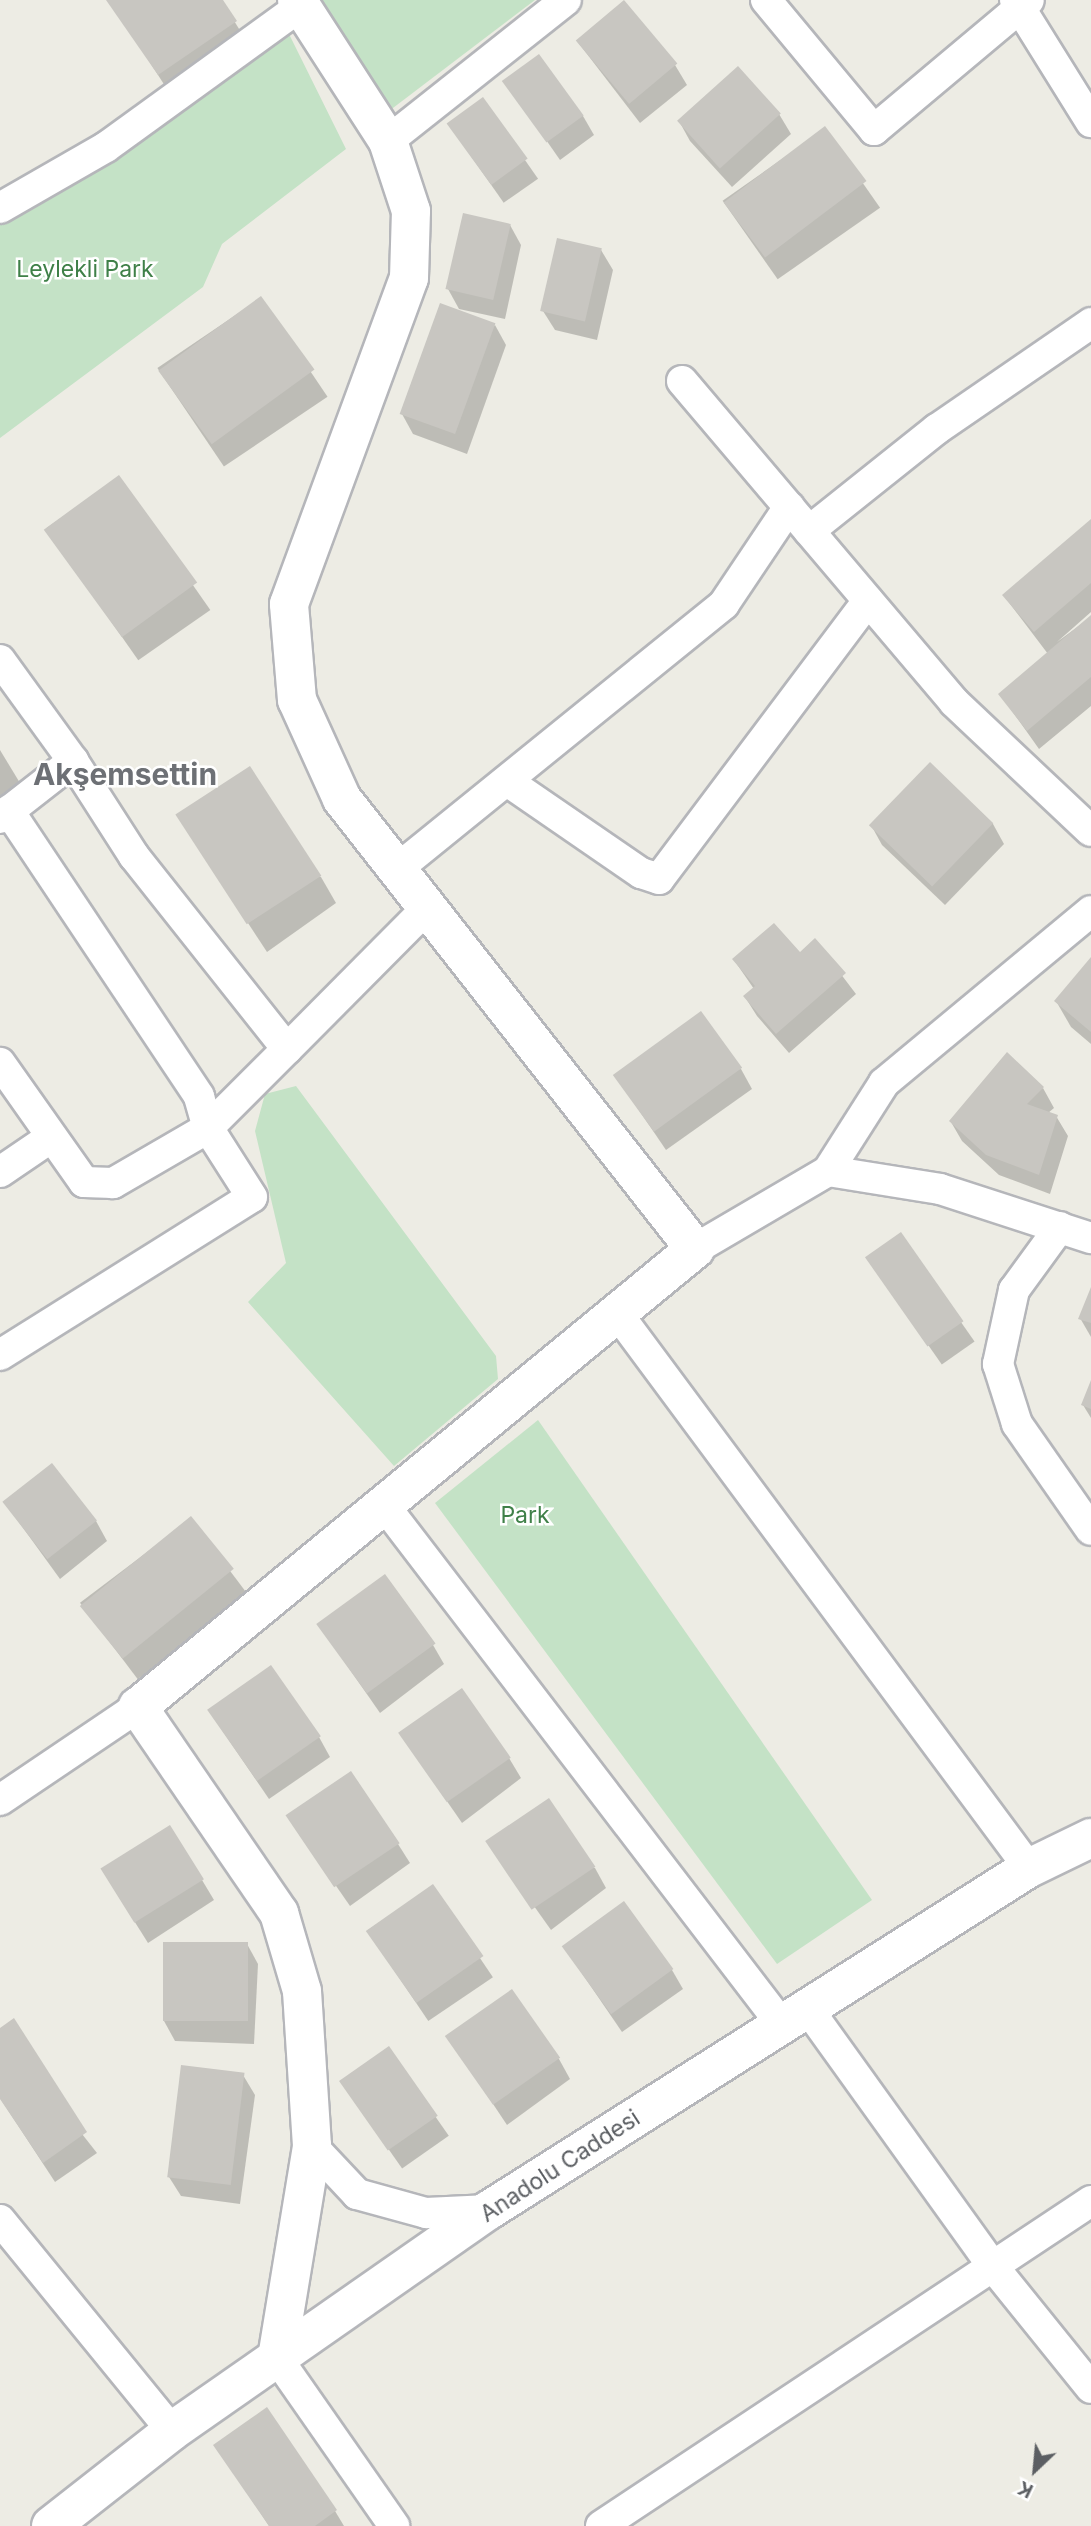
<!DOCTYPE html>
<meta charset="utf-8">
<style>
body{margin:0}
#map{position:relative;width:1091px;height:2526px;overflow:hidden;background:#edece4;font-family:Inter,sans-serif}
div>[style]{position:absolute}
.green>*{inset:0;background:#c4e2c6}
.shadow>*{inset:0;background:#0003;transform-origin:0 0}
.building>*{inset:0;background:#c8c6c1;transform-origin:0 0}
.roads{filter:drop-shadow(2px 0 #b5b6ba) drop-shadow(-2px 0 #b5b6ba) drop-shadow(0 2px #b5b6ba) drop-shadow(0 -2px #b5b6ba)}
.street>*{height:30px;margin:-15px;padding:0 15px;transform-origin:15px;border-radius:15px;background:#fff}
.secondary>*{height:38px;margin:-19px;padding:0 19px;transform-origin:19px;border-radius:19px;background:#fff}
span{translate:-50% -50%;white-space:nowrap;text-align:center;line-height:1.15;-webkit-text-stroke:5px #fff;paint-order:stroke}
.park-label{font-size:23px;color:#3f8048}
.street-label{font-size:23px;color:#5c5f63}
.district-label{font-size:30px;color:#6d7075;font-weight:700}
.north{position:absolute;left:1000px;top:2435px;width:70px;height:70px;-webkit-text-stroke:5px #fff;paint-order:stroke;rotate:206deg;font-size:19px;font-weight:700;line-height:28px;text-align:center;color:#5c5f63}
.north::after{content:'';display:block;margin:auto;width:24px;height:32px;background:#5c5f63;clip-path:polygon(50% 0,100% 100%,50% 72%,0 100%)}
</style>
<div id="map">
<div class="green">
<i style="clip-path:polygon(322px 0,535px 0,389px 111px,318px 3px)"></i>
<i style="clip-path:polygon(288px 32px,346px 149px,222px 244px,203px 287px,0 438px,0 225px)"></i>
<i style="clip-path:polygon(296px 1086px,496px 1356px,498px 1379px,394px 1466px,248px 1302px,286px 1263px,255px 1131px,265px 1094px)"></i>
<i style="clip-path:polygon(538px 1420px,872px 1900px,777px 1964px,435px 1503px)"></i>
</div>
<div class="shadow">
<i style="clip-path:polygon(110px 0,221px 0,251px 48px,174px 100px)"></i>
<i style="clip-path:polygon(577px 41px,675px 65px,687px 85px,640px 123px)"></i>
<i style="clip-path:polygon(505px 81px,583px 116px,594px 135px,560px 160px)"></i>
<i style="left:483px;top:100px;width:96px;height:42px;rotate:55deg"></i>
<i style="clip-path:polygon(779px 114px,791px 134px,732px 187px,690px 141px,679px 121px)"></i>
<i style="left:825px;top:129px;width:96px;height:125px;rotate:55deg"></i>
<i style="clip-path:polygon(510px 225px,521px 245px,505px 319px,459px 309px,448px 289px)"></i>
<i style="clip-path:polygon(601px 250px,613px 270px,597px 340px,555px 330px,543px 311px)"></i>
<i style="left:261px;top:298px;width:119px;height:125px;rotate:56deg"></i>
<i style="clip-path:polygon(495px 325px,506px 345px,467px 454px,413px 434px,402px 414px)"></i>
<i style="left:118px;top:478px;width:161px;height:88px;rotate:55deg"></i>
<i style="clip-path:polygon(1091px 521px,1091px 612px,1057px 642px,1091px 617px,1091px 706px,1039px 749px,1000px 694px,1048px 654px,1004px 596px)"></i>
<i style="clip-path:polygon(0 750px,20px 783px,0 797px)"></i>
<i style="clip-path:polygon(930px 764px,993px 824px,1004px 844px,945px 905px,882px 845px,871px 825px)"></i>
<i style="clip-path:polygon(179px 818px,321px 877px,336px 903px,267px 952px)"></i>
<i style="clip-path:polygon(815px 940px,856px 994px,789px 1053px,757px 1016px,745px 997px,754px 989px,734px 960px,800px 954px)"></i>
<i style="clip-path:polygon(1091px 959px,1091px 1044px,1071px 1027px,1056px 1001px)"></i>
<i style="clip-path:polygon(741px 1069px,752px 1089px,666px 1150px,615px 1075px)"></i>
<i style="clip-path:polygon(1043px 1088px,1054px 1108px,1048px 1113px,1056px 1116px,1068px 1136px,1050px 1194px,999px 1175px,962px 1141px,951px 1122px)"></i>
<i style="left:900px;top:1235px;width:130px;height:40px;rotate:55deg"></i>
<i style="clip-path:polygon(1091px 1291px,1091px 1337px,1080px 1318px)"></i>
<i style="clip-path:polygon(1091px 1384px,1091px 1418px,1083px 1405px)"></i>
<i style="clip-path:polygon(5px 1503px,96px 1521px,107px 1541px,60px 1579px)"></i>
<i style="left:191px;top:1519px;width:96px;height:139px;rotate:53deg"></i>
<i style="clip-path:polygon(319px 1625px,433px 1645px,444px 1664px,380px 1713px)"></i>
<i style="clip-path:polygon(209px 1711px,319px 1737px,330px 1757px,269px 1799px)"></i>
<i style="clip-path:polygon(402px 1736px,509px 1758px,521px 1778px,462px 1823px)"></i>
<i style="clip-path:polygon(291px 1821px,398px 1844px,410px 1863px,350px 1906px)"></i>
<i style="clip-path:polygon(492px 1847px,595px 1868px,606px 1888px,551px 1930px)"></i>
<i style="clip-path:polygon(202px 1880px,214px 1900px,148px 1943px,116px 1892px)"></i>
<i style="left:432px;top:1887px;width:109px;height:78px;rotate:56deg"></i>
<i style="clip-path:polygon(247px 1944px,258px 1964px,254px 2044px,175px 2041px,164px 2021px)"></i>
<i style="clip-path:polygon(564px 1947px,672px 1970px,683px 1989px,622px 2032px)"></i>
<i style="clip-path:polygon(0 2030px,97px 2153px,55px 2182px,0 2098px)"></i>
<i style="clip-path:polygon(449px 2038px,559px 2059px,570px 2079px,507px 2125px)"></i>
<i style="left:388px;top:2049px;width:106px;height:57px;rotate:55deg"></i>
<i style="clip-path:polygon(243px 2075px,255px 2095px,240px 2204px,181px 2196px,169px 2177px)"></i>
<i style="clip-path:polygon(216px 2446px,335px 2511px,344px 2526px,269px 2526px)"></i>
</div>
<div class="building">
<i style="clip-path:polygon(106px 0,223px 0,237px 21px,158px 75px)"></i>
<i style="left:624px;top:0;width:83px;height:63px;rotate:50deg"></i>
<i style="left:539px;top:54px;width:76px;height:46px;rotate:54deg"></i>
<i style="left:738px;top:66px;width:64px;height:82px;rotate:48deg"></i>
<i style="left:483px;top:97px;width:76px;height:45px;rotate:54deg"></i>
<i style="left:825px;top:126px;width:69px;height:127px;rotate:53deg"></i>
<i style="left:463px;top:213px;width:49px;height:78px;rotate:13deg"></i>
<i style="left:557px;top:238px;width:46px;height:75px;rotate:13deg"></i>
<i style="left:261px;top:296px;width:91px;height:127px;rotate:54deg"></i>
<i style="left:440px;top:303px;width:59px;height:118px;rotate:20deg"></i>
<i style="left:119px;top:475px;width:133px;height:93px;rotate:54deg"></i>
<i style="clip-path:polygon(1091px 519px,1091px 583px,1034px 632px,1002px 595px)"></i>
<i style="clip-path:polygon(1091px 615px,1091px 677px,1027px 731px,998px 694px)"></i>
<i style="left:930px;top:762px;width:88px;height:88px;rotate:44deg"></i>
<i style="left:250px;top:766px;width:131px;height:89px;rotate:57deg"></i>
<i style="clip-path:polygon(774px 923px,800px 952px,815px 938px,846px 973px,776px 1034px,743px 996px,755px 986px,732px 959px)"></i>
<i style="clip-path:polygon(1091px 957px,1091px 1032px,1054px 1001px)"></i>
<i style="left:701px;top:1011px;width:70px;height:109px;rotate:54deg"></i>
<i style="clip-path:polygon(1007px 1052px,1044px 1087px,1027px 1104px,1058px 1115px,1039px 1175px,986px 1155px,949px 1121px)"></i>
<i style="left:901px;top:1232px;width:109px;height:44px;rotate:55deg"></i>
<i style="clip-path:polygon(1091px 1287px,1091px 1323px,1078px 1319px)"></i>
<i style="clip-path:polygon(1091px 1380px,1091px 1409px,1081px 1405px)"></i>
<i style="left:52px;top:1463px;width:73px;height:63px;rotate:52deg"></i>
<i style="left:191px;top:1516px;width:68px;height:143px;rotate:51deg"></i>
<i style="left:385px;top:1574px;width:86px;height:85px;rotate:54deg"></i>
<i style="left:271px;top:1665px;width:87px;height:78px;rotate:55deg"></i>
<i style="left:462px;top:1688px;width:85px;height:78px;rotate:55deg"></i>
<i style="left:351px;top:1771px;width:87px;height:79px;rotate:56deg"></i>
<i style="left:549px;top:1798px;width:83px;height:77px;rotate:56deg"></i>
<i style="left:170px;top:1825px;width:64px;height:82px;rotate:58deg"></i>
<i style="left:433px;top:1884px;width:88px;height:82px;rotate:55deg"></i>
<i style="left:624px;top:1901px;width:84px;height:77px;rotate:54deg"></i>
<i style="left:163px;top:1942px;width:85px;height:79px"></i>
<i style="left:512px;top:1989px;width:84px;height:82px;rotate:55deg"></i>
<i style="clip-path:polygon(14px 2018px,87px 2132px,43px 2163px,0 2099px,0 2028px)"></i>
<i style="left:389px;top:2046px;width:85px;height:61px;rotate:55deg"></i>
<i style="left:181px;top:2065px;width:64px;height:113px;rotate:7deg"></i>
<i style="clip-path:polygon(267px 2407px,337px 2510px,315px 2526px,269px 2526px,213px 2445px)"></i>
</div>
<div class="roads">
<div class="street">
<i style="left:766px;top:0;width:169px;rotate:50.3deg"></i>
<i style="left:874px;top:130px;width:202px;rotate:-40deg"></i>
<i style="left:1015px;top:0;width:144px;rotate:58.1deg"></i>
<i style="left:388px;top:141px;width:227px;rotate:-38.4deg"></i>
<i style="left:0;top:208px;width:122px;rotate:-29.9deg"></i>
<i style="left:106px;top:147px;width:241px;rotate:-35.9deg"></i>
<i style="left:682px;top:381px;width:421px;rotate:49.7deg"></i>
<i style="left:954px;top:702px;width:188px;rotate:43.3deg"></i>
<i style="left:809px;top:531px;width:164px;rotate:-38.6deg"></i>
<i style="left:937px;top:429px;width:187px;rotate:-34.5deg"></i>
<i style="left:0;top:660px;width:125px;rotate:54.1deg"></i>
<i style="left:507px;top:781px;width:163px;rotate:34.5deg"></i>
<i style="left:641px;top:873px;width:19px;rotate:18deg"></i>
<i style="left:659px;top:879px;width:348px;rotate:-53.1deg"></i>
<i style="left:0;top:818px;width:93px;rotate:-38deg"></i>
<i style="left:73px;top:761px;width:113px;rotate:57.3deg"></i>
<i style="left:134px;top:856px;width:246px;rotate:51.6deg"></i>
<i style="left:287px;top:1049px;width:112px;rotate:135deg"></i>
<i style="left:208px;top:1128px;width:110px;rotate:149.9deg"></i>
<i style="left:113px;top:1183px;width:29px;rotate:-178deg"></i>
<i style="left:84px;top:1182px;width:146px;rotate:-125.2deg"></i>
<i style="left:397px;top:869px;width:421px;rotate:-39deg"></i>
<i style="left:724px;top:604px;width:117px;rotate:-56.2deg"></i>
<i style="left:287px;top:1049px;width:199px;rotate:-45.2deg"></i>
<i style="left:828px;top:1171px;width:113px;rotate:9.1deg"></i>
<i style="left:940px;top:1189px;width:159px;rotate:18deg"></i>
<i style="left:0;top:1172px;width:60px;rotate:-34.2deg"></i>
<i style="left:1060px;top:1227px;width:78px;rotate:126.1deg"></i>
<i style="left:1014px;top:1290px;width:76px;rotate:102.2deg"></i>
<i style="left:998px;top:1364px;width:63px;rotate:72.4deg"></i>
<i style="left:1017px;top:1424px;width:129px;rotate:55.1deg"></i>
<i style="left:695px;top:1249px;width:154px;rotate:-30.4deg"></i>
<i style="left:828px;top:1171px;width:104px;rotate:-57.5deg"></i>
<i style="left:884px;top:1083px;width:269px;rotate:-39.7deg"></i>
<i style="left:617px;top:1313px;width:691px;rotate:53.41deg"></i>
<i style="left:0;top:1355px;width:297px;rotate:-32.1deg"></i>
<i style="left:252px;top:1197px;width:82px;rotate:-122.5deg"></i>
<i style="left:208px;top:1128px;width:33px;rotate:-106deg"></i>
<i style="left:199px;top:1096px;width:343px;rotate:-123.7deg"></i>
<i style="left:384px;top:1505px;width:655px;rotate:52.57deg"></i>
<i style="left:0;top:1800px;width:166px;rotate:-34deg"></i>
<i style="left:808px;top:2009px;width:314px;rotate:54.3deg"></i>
<i style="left:991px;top:2264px;width:159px;rotate:51.1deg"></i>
<i style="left:312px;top:2146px;width:66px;rotate:46.8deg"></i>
<i style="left:357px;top:2194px;width:72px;rotate:15.4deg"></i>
<i style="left:426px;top:2213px;width:63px;rotate:-2.7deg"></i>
<i style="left:0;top:2220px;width:272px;rotate:50.8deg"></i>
<i style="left:277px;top:2358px;width:205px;rotate:55.1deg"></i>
<i style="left:601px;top:2526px;width:588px;rotate:-33.55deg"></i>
</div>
<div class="secondary">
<i style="left:277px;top:2358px;width:215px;rotate:-80.6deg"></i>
<i style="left:312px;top:2146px;width:155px;rotate:-93.7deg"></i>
<i style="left:302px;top:1991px;width:81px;rotate:-106.4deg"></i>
<i style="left:279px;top:1913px;width:250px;rotate:-124.4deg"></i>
<i style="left:138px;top:1707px;width:721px;rotate:-39.43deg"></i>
<i style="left:695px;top:1249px;width:572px;rotate:-128.11deg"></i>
<i style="left:342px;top:799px;width:109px;rotate:-114.4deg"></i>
<i style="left:297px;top:700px;width:96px;rotate:-94.8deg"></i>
<i style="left:289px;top:604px;width:347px;rotate:-69.8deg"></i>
<i style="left:409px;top:278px;width:67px;rotate:-88.3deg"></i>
<i style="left:411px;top:211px;width:74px;rotate:-108.2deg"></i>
<i style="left:388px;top:141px;width:168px;rotate:-122.8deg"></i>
<i style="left:51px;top:2526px;width:154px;rotate:-38.1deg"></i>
<i style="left:172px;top:2431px;width:386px;rotate:-34.9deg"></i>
<i style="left:489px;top:2210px;width:639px;rotate:-32.35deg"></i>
<i style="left:1029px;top:1868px;width:69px;rotate:-25.8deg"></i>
</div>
</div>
<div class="park-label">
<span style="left:85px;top:269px">Leylekli Park</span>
<span style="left:525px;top:1515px">Park</span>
</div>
<div class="street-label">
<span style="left:560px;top:2166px;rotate:-33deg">Anadolu Caddesi</span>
</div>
<div class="district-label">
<span style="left:125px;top:774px">Akşemsettin</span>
</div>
<div class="north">K</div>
</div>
